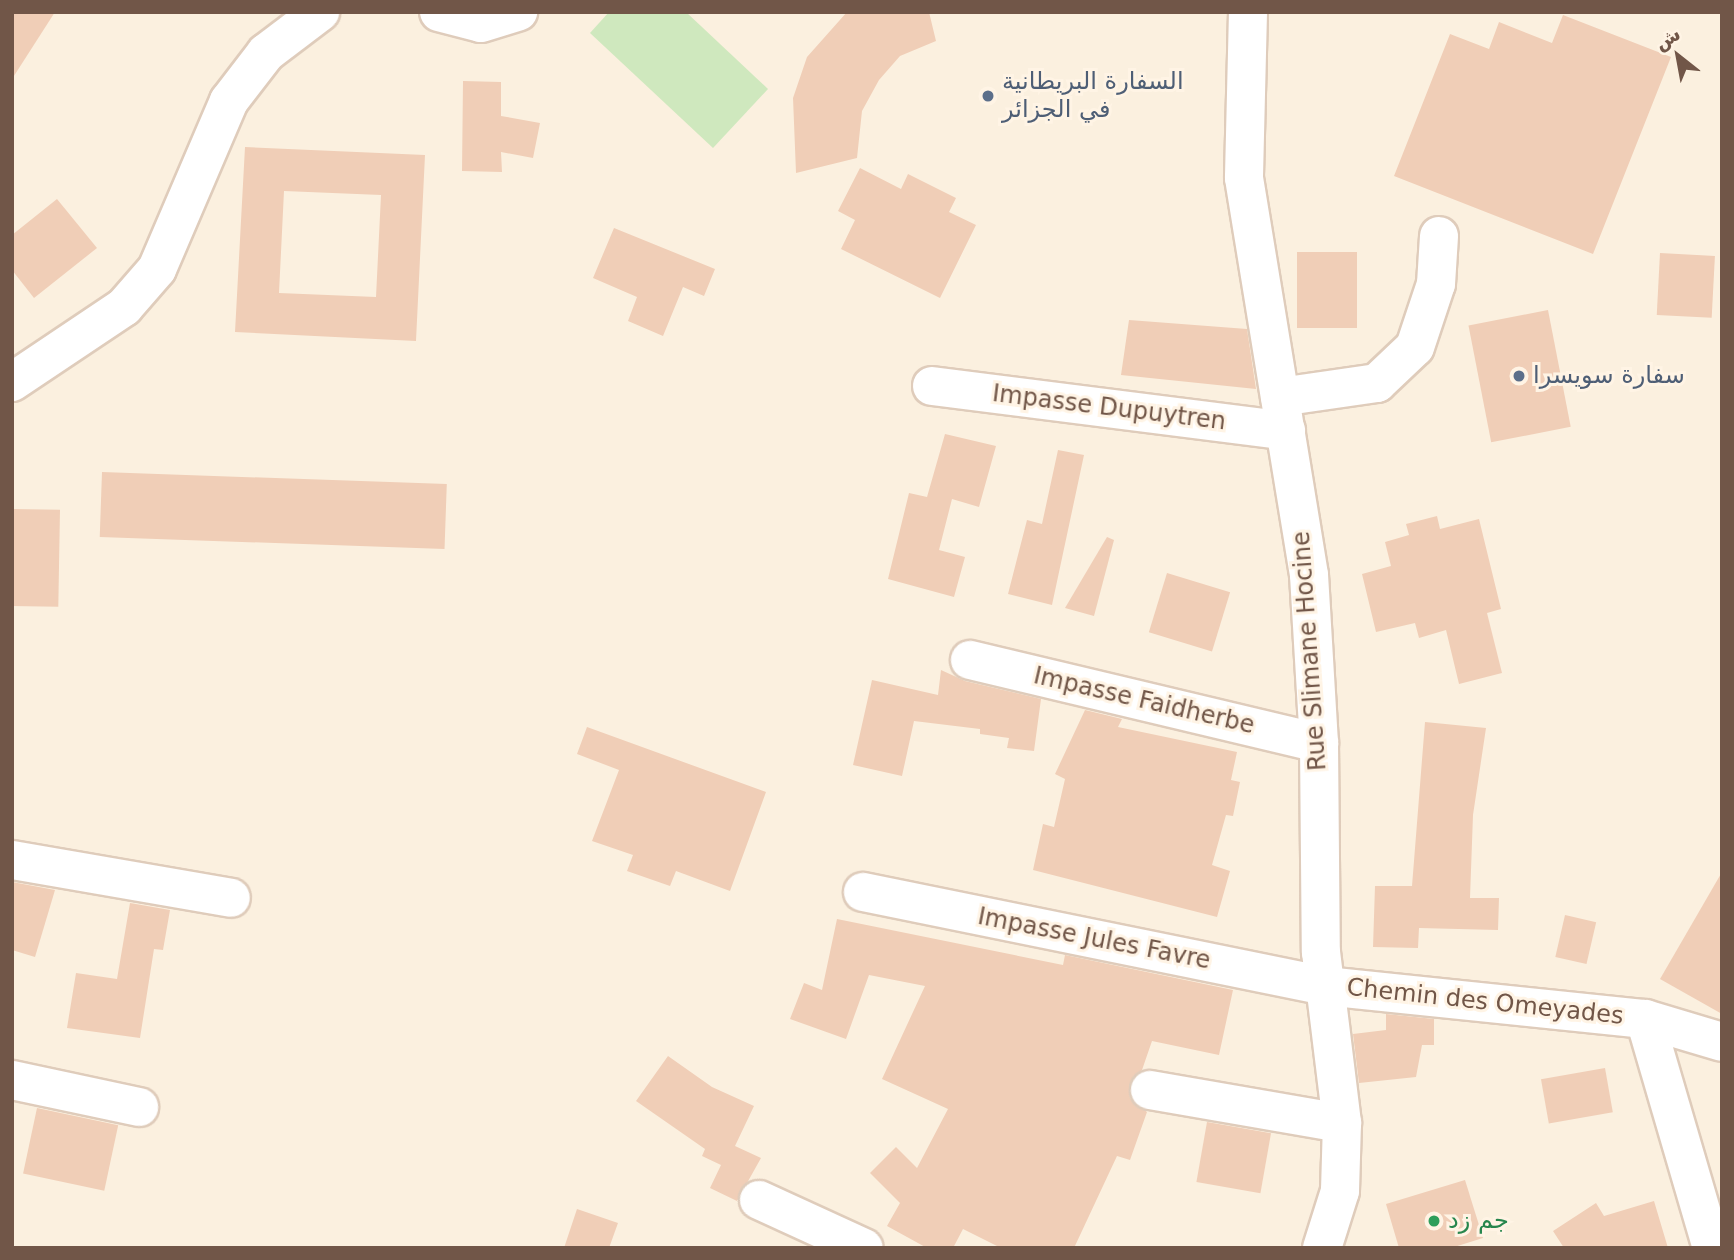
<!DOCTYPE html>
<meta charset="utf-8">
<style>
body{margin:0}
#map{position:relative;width:1734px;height:1260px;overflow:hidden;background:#fbf0df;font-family:"DejaVu Sans","Noto Sans Arabic",sans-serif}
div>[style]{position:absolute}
.green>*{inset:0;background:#cfe8be}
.building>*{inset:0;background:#f0ceb7;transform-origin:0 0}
.roads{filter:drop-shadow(2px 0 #dfccbb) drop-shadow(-2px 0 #dfccbb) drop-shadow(0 2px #dfccbb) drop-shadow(0 -2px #dfccbb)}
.street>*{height:38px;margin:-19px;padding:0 19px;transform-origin:19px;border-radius:19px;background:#fff}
.secondary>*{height:38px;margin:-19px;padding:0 19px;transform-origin:19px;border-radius:19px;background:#fff}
.dots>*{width:19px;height:19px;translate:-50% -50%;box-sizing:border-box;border:4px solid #fff4e5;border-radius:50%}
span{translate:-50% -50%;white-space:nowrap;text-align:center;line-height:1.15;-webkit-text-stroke:6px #fff4e5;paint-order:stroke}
.service-label{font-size:24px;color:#4e5e75}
.left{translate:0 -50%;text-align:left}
.street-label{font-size:24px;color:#715648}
.leisure-label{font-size:24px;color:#27864d}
.frame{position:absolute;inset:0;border:14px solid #715648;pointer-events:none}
.north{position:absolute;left:1643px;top:21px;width:70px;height:70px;-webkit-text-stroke:5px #fff4e5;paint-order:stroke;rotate:329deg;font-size:19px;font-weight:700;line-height:28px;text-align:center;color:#715648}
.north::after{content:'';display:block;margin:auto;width:24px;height:32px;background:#715648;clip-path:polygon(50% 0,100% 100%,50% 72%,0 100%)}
</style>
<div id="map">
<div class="green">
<i style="clip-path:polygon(609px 12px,686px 12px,768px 89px,713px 148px,590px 33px)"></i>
</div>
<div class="building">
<i style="clip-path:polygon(12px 12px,55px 12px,12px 79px)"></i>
<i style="clip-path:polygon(847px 12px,929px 12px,936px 41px,900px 56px,879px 80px,862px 111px,857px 158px,796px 173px,793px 98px,807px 57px)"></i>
<i style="clip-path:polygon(1563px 15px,1671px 57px,1593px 254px,1394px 176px,1450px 34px,1489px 49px,1499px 22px,1552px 43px)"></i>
<i style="clip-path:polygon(463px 81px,501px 82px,501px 116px,540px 123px,533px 158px,501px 152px,502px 172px,462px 171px)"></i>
<i style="clip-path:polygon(evenodd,245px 147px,425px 155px,416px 341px,235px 332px,245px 147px,284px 191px,381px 195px,376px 297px,279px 293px,284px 191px)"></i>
<i style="clip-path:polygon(860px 168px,901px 189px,908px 174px,956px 198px,949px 212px,976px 225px,940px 298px,841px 249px,855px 220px,838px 211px)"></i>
<i style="clip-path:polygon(57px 199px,97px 248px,34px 298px,12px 270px,12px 235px)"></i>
<i style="clip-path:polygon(614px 228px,715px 269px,704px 296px,683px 287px,663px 336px,628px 321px,637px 297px,593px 278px)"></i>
<i style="left:1357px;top:252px;width:76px;height:60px;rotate:90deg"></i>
<i style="left:1660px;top:253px;width:55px;height:62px;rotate:3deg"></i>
<i style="left:1548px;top:310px;width:119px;height:81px;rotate:79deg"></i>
<i style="clip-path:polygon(1129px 320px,1247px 329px,1256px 389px,1121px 375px)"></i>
<i style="clip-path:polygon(945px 434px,996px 446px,979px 507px,952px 499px,939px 550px,965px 557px,954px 597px,888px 579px,909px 493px,927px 497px)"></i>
<i style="clip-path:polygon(1058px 450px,1084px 455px,1052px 605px,1008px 594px,1027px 520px,1042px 524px)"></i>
<i style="left:102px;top:472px;width:345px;height:65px;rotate:2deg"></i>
<i style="left:12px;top:509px;width:48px;height:97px;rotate:1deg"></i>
<i style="clip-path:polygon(1437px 516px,1440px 529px,1479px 519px,1501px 609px,1487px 613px,1502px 673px,1459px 684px,1446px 630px,1419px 638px,1415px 623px,1376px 632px,1362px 574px,1391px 566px,1385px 542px,1409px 535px,1406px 524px)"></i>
<i style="clip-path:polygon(1107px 537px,1114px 540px,1094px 616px,1065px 608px)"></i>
<i style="left:1167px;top:573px;width:66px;height:62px;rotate:17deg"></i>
<i style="clip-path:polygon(941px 670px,965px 681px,1041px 699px,1034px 751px,1007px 748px,1009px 738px,980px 734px,980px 729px,914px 721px,902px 776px,853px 765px,872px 680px,938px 695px)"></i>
<i style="clip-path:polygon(1085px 710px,1122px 719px,1118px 727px,1237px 752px,1231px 780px,1240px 782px,1233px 816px,1226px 815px,1212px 865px,1230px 871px,1217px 917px,1033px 870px,1043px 824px,1054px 827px,1065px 779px,1055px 774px)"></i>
<i style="clip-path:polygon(1425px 722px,1486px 728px,1473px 815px,1470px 898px,1499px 898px,1498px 930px,1419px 928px,1418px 948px,1373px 947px,1375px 886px,1412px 886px)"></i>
<i style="clip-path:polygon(587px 727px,766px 792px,730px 891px,676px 871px,670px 886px,627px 871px,633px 855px,592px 841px,619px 770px,577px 754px)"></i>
<i style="clip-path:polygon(1722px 872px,1722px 1014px,1660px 979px)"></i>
<i style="clip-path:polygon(12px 882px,55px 890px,35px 957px,12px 950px)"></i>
<i style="clip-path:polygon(130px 903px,170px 910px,163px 950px,154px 949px,140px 1038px,67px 1028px,76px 973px,117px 979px)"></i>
<i style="left:1565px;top:915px;width:32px;height:43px;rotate:13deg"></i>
<i style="clip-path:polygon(837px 919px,1063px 965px,1065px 955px,1233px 990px,1219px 1055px,1152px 1041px,1142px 1070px,1129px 1086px,1130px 1098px,1147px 1112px,1130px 1160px,1117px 1156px,1074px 1248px,1001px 1248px,963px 1229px,953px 1248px,927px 1248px,887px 1226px,900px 1203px,870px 1173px,896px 1147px,917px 1168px,948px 1109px,882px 1079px,925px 986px,869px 975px,846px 1039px,790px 1019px,804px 983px,822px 990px)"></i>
<i style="clip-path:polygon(1386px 1014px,1434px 1019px,1434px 1045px,1422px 1045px,1416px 1077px,1359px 1083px,1353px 1034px,1386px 1030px)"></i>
<i style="clip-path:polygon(668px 1056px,712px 1087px,754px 1106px,735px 1146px,761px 1158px,737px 1201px,710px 1188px,721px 1165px,702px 1156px,705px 1149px,636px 1101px)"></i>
<i style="left:1605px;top:1068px;width:45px;height:65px;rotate:80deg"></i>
<i style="left:37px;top:1108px;width:83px;height:67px;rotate:12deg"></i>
<i style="left:1207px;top:1122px;width:65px;height:61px;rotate:10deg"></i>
<i style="clip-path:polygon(1465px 1180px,1483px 1238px,1451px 1248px,1399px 1248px,1386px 1204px)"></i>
<i style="clip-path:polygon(1654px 1201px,1668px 1248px,1564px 1248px,1553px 1231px,1596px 1203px,1604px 1216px)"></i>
<i style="clip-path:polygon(577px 1209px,618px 1223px,609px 1248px,564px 1248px)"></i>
</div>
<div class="roads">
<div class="street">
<i style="left:439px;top:12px;width:43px;rotate:14.7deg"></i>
<i style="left:481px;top:23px;width:39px;rotate:-17deg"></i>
<i style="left:12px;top:382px;width:135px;rotate:-33.8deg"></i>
<i style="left:124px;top:307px;width:50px;rotate:-49deg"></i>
<i style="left:157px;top:269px;width:183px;rotate:-66.8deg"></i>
<i style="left:229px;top:101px;width:61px;rotate:-52.4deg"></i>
<i style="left:266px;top:53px;width:68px;rotate:-37.2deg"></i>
<i style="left:932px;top:386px;width:357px;rotate:7.2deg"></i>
<i style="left:1280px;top:397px;width:98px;rotate:-8.2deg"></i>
<i style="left:1377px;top:383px;width:52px;rotate:-43.5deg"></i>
<i style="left:1415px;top:347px;width:66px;rotate:-71.6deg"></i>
<i style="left:1436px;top:284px;width:48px;rotate:-86.4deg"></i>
<i style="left:970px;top:660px;width:359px;rotate:13.4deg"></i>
<i style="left:12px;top:860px;width:222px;rotate:9.8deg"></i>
<i style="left:863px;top:892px;width:471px;rotate:11.5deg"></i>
<i style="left:1325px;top:986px;width:322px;rotate:5.9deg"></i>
<i style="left:1645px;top:1019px;width:80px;rotate:16.6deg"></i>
<i style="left:1645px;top:1019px;width:239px;rotate:73.7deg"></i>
<i style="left:12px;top:1080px;width:130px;rotate:12deg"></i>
<i style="left:1150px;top:1090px;width:195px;rotate:9.8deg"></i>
<i style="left:759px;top:1200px;width:115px;rotate:24.6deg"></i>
</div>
<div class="secondary">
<i style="left:1248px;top:12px;width:166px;rotate:91.4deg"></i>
<i style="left:1244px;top:178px;width:402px;rotate:80.7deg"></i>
<i style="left:1309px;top:575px;width:168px;rotate:86.6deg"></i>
<i style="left:1319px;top:743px;width:209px;rotate:89.5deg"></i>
<i style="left:1321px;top:952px;width:172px;rotate:83deg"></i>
<i style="left:1342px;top:1123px;width:68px;rotate:91.7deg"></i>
<i style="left:1340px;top:1191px;width:60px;rotate:107.5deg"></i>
</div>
</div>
<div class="dots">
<i style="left:988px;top:96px;background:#5c6f8a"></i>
<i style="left:1519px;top:376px;background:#5c6f8a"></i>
<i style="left:1434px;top:1221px;background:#2e9e5b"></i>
</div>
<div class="service-label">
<span class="left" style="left:1002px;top:96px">السفارة البريطانية<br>في الجزائر</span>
<span class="left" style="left:1533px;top:376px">سفارة سويسرا</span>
</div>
<div class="street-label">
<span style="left:1109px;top:408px;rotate:7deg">Impasse Dupuytren</span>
<span style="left:1310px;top:651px;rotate:-94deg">Rue Slimane Hocine</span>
<span style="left:1144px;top:701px;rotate:13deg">Impasse Faidherbe</span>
<span style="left:1094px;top:939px;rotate:11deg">Impasse Jules Favre</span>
<span style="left:1485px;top:1002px;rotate:6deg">Chemin des Omeyades</span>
</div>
<div class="leisure-label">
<span class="left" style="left:1448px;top:1221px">جم زد</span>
</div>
<div class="frame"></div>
<div class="north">ش</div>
</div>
